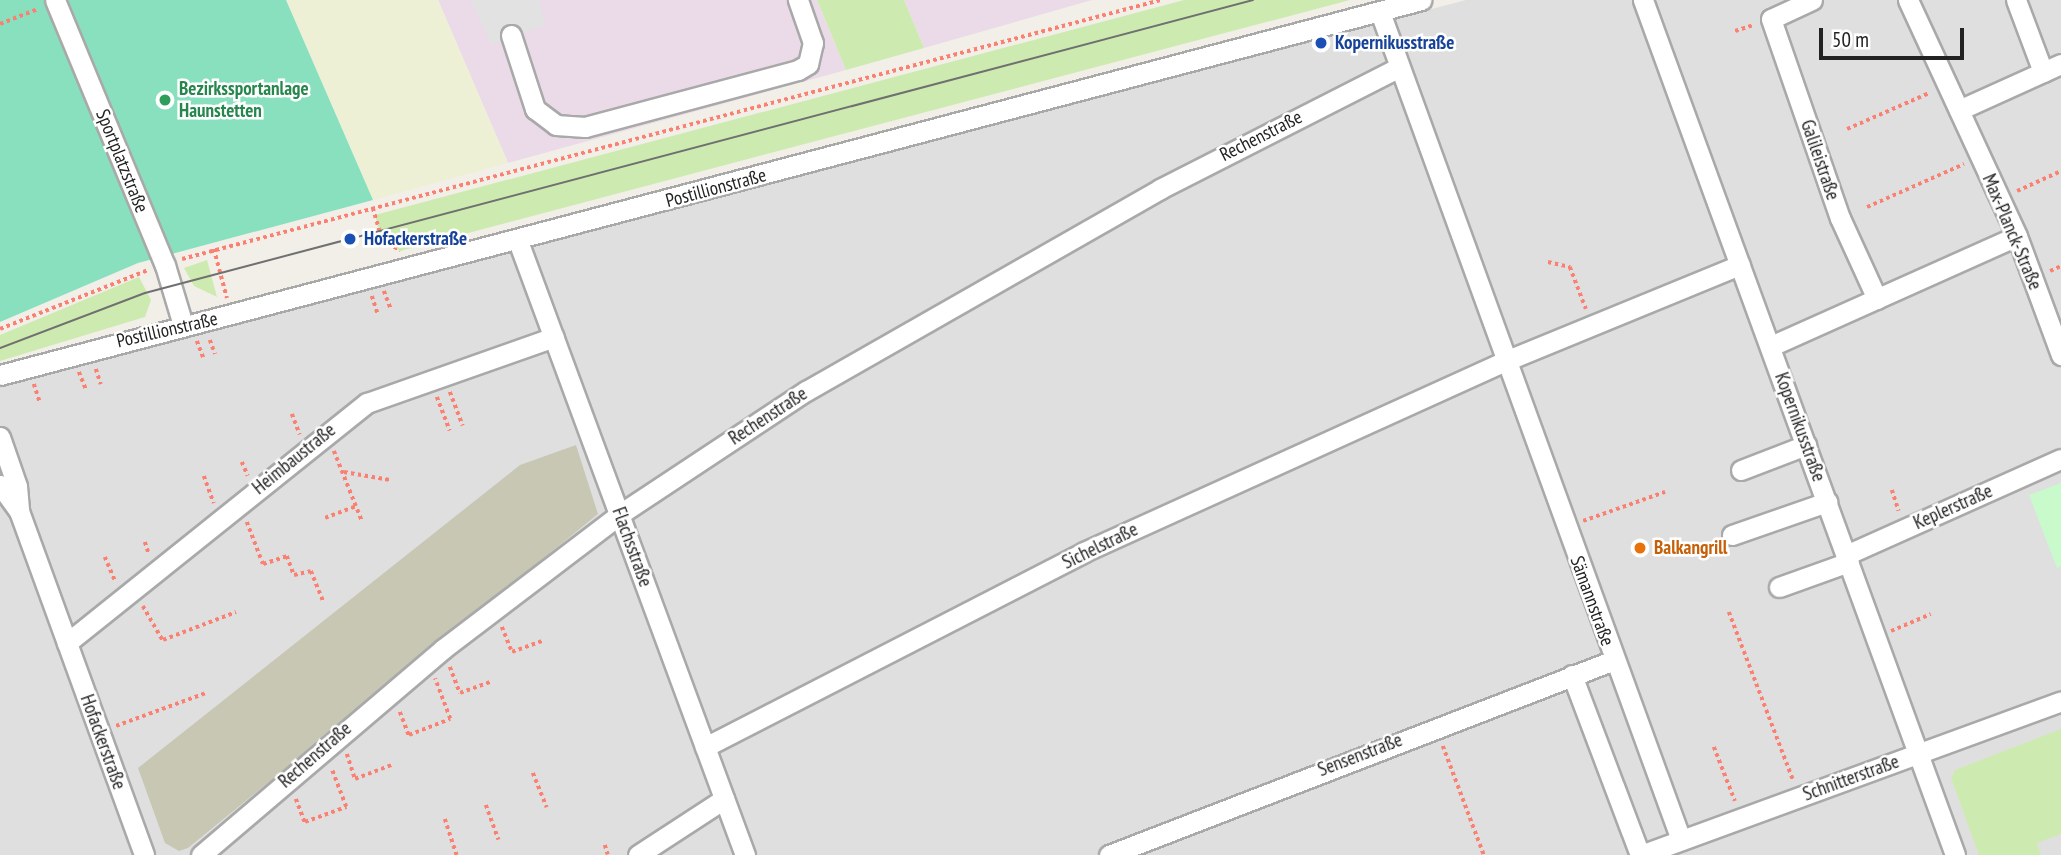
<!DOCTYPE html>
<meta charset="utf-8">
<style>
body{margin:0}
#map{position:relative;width:2061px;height:855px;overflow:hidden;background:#f2efe9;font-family:"PT Sans Narrow",sans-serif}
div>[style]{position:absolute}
.residential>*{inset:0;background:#e0dfdf}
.industrial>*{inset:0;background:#ebdbe8}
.construction>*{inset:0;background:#c7c7b4}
.farmland>*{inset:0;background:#eef0d5}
.grass>*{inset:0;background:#cdebb0}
.park>*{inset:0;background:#c8facc}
.pitch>*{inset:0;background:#88e0be}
.parking>*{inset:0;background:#e2e2e2}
.path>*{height:3.5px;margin-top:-1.75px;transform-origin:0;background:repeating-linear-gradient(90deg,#fa8072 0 3.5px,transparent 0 7px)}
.roads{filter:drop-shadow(2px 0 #a9a9a9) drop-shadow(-2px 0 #a9a9a9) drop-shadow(0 2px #a9a9a9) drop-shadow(0 -2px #a9a9a9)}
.minor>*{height:19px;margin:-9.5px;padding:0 9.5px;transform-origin:9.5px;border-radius:9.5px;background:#fff}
.tram>*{height:2px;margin:-1px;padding:0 1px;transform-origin:1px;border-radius:1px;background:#707070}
.dots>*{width:19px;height:19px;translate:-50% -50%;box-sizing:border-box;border:4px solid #fff;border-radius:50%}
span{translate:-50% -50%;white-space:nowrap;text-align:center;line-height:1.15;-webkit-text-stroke:5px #fff;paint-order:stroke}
.transit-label{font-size:19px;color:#164399;font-weight:700}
.left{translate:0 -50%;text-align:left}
.leisure-label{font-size:19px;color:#27864d;font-weight:700}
.street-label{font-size:19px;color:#222}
.food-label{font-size:19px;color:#c56008;font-weight:700}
.scale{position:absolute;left:1819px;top:28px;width:145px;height:32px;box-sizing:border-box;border:4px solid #222;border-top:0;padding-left:9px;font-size:21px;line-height:24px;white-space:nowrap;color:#222;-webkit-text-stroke:5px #fff;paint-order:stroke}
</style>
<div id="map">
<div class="residential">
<i style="clip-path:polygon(1466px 0,2061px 0,2061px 855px,0 855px,0 383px)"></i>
</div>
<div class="industrial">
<i style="clip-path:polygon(438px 0,817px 0,846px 70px,508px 163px)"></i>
<i style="clip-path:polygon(904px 0,1092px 0,924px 48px)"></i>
</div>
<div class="construction">
<i style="clip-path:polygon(576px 445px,598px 514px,188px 848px,179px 851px,165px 843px,138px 768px,520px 465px)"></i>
</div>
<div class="farmland">
<i style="clip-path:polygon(286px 0,438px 0,508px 163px,373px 200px)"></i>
</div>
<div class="grass">
<i style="clip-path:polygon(817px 0,904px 0,924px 48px,846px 70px)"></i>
<i style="clip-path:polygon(1184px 0,1350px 0,400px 251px,382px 240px,375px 215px)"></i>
<i style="clip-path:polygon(207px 260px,217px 297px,194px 286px,184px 268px)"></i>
<i style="clip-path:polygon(139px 277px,151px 300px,145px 317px,0 361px,0 335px)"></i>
<i style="clip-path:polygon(2061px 729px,2061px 834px,2037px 843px,2041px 855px,1979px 855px,1951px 778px,1955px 770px)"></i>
</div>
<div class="park">
<i style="clip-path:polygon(2061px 483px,2061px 566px,2057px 568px,2029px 495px)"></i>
</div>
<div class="pitch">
<i style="clip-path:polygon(0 0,286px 0,373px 200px,138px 263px,0 322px)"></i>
</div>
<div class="parking">
<i style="clip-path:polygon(471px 0,539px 0,545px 25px,491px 45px)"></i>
</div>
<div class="path">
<i style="left:0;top:24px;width:41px;rotate:-21.5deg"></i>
<i style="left:1735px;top:31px;width:19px;rotate:-18deg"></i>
<i style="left:1847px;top:129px;width:90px;rotate:-23.7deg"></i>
<i style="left:2017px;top:191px;width:48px;rotate:-24.4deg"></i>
<i style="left:1867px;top:207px;width:106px;rotate:-23.9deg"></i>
<i style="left:373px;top:208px;width:33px;rotate:74deg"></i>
<i style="left:382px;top:240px;width:21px;rotate:29deg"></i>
<i style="left:214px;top:249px;width:51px;rotate:75.1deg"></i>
<i style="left:182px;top:259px;width:1013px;rotate:-14.82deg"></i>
<i style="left:1548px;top:262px;width:23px;rotate:13deg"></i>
<i style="left:1570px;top:267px;width:45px;rotate:69.1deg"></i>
<i style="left:2050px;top:271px;width:12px;rotate:-24deg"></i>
<i style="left:384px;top:291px;width:19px;rotate:69deg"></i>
<i style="left:372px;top:296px;width:19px;rotate:72deg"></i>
<i style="left:0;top:329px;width:159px;rotate:-21.7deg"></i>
<i style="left:210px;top:340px;width:15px;rotate:70deg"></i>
<i style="left:197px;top:341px;width:19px;rotate:69deg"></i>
<i style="left:96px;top:369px;width:16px;rotate:72deg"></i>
<i style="left:79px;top:372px;width:18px;rotate:68deg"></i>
<i style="left:34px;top:384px;width:19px;rotate:72deg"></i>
<i style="left:450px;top:392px;width:36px;rotate:69deg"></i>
<i style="left:437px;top:397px;width:36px;rotate:69deg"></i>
<i style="left:292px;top:414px;width:22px;rotate:69deg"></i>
<i style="left:334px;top:451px;width:75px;rotate:68.2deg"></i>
<i style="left:242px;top:462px;width:15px;rotate:67deg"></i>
<i style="left:344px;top:472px;width:47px;rotate:9.9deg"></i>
<i style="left:204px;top:476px;width:29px;rotate:70deg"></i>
<i style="left:1892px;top:490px;width:22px;rotate:72deg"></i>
<i style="left:325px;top:518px;width:34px;rotate:-21deg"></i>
<i style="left:1583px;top:521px;width:87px;rotate:-19.5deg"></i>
<i style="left:247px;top:522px;width:45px;rotate:69.1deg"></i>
<i style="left:263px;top:564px;width:25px;rotate:-18deg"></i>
<i style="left:287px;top:556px;width:20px;rotate:70deg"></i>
<i style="left:294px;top:575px;width:17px;rotate:-13deg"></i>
<i style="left:311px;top:571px;width:32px;rotate:68deg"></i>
<i style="left:145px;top:542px;width:13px;rotate:72deg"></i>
<i style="left:105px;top:557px;width:26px;rotate:67deg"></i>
<i style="left:143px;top:606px;width:39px;rotate:60deg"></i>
<i style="left:163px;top:640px;width:78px;rotate:-21deg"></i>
<i style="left:1729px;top:612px;width:180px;rotate:69.1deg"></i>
<i style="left:502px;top:627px;width:27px;rotate:68deg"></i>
<i style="left:512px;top:652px;width:33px;rotate:-20deg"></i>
<i style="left:1891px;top:631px;width:43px;rotate:-23deg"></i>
<i style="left:450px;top:667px;width:28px;rotate:69deg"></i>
<i style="left:460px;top:693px;width:33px;rotate:-20deg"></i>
<i style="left:400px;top:712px;width:25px;rotate:69deg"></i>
<i style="left:409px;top:735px;width:44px;rotate:-21.3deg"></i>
<i style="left:450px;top:719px;width:43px;rotate:-110.6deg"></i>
<i style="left:116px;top:726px;width:96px;rotate:-20.1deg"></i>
<i style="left:1443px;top:746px;width:116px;rotate:69.4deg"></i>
<i style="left:1714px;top:747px;width:58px;rotate:68.7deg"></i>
<i style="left:347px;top:754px;width:26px;rotate:72deg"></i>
<i style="left:355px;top:779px;width:39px;rotate:-21deg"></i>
<i style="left:533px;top:773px;width:37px;rotate:68deg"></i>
<i style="left:296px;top:799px;width:25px;rotate:69deg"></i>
<i style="left:305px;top:822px;width:44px;rotate:-20.1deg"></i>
<i style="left:346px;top:807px;width:40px;rotate:-111deg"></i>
<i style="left:486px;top:805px;width:37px;rotate:70deg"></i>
<i style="left:445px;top:819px;width:38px;rotate:72deg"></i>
<i style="left:605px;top:845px;width:10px;rotate:73deg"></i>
</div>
<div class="roads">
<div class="minor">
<i style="left:55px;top:0;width:287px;rotate:67.5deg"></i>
<i style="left:165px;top:265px;width:63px;rotate:73.3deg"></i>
<i style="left:1643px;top:0;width:910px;rotate:69.95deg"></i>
<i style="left:1812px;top:0;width:45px;rotate:155.1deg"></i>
<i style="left:1771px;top:19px;width:211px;rotate:70.9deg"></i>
<i style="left:1840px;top:218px;width:89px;rotate:65.4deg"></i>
<i style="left:1908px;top:0;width:260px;rotate:65.2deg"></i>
<i style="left:2017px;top:236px;width:127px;rotate:69.7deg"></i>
<i style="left:2016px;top:0;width:77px;rotate:69.4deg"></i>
<i style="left:1380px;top:12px;width:881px;rotate:70.02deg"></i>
<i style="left:511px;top:35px;width:78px;rotate:72deg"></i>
<i style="left:535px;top:109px;width:26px;rotate:37deg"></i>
<i style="left:556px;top:125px;width:29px;rotate:4deg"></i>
<i style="left:585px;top:127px;width:220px;rotate:-15deg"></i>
<i style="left:798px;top:70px;width:12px;rotate:-31deg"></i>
<i style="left:808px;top:64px;width:22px;rotate:-77deg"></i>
<i style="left:813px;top:43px;width:46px;rotate:-109.2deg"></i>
<i style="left:1959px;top:110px;width:112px;rotate:-24.3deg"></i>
<i style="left:518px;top:241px;width:655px;rotate:69.71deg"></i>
<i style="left:1771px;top:346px;width:269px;rotate:-24.1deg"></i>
<i style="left:0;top:375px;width:1470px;rotate:-14.78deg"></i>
<i style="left:0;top:437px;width:52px;rotate:70.9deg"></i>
<i style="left:17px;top:486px;width:25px;rotate:85deg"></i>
<i style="left:19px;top:511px;width:366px;rotate:70deg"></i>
<i style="left:1741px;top:470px;width:70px;rotate:-21deg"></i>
<i style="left:0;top:485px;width:32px;rotate:54deg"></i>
<i style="left:1732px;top:535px;width:101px;rotate:-19.2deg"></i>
<i style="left:1846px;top:555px;width:235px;rotate:-24.1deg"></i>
<i style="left:1779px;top:587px;width:74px;rotate:-19.7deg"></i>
<i style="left:67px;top:643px;width:384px;rotate:-38.7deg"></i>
<i style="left:367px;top:403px;width:198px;rotate:-19.4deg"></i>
<i style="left:1572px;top:675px;width:192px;rotate:69.3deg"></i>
<i style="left:705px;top:747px;width:426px;rotate:-27.2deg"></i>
<i style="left:1084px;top:552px;width:460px;rotate:-24.4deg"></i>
<i style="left:1503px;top:362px;width:256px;rotate:-22.3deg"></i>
<i style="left:201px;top:855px;width:318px;rotate:-40.4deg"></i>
<i style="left:443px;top:649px;width:223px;rotate:-37.3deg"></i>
<i style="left:620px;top:514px;width:223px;rotate:-33.5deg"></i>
<i style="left:806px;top:391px;width:408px;rotate:-29.7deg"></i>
<i style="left:1160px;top:189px;width:266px;rotate:-27deg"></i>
<i style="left:638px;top:855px;width:103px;rotate:-33.1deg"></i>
<i style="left:1109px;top:855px;width:541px;rotate:-21.11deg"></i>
<i style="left:1641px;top:855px;width:447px;rotate:-20.1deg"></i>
</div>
</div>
<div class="tram">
<i style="left:0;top:348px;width:155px;rotate:-20.8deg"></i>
<i style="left:145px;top:293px;width:1146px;rotate:-14.81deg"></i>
</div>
<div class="dots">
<i style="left:1321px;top:43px;background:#1a4fb4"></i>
<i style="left:165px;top:100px;background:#2e9e5b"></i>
<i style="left:350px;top:239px;background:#1a4fb4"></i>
<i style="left:1640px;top:548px;background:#e8710a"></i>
</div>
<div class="transit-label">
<span class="left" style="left:1335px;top:43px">Kopernikusstraße</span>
<span class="left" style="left:364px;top:239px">Hofackerstraße</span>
</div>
<div class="leisure-label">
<span class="left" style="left:179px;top:100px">Bezirkssportanlage<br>Haunstetten</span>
</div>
<div class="street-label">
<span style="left:1261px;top:136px;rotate:-27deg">Rechenstraße</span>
<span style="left:1820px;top:160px;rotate:71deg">Galileistraße</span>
<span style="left:122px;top:161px;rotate:68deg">Sportplatzstraße</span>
<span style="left:716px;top:188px;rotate:-15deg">Postillionstraße</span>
<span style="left:2012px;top:232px;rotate:67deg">Max-Planck-Straße</span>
<span style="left:167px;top:330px;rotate:-13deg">Postillionstraße</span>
<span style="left:768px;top:416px;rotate:-33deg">Rechenstraße</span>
<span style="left:1800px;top:427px;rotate:70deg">Kopernikusstraße</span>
<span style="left:294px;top:459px;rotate:-39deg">Heimbaustraße</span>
<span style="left:1953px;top:507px;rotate:-24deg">Keplerstraße</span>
<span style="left:1100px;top:546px;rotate:-26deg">Sichelstraße</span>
<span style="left:632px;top:547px;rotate:70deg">Flachsstraße</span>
<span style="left:1592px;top:601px;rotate:70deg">Sämannstraße</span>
<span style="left:103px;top:742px;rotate:70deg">Hofackerstraße</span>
<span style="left:315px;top:755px;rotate:-41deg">Rechenstraße</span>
<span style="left:1360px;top:755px;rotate:-21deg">Sensenstraße</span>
<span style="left:1851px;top:778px;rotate:-20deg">Schnitterstraße</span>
</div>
<div class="food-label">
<span class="left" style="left:1654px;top:548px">Balkangrill</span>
</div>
<div class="scale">50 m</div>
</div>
